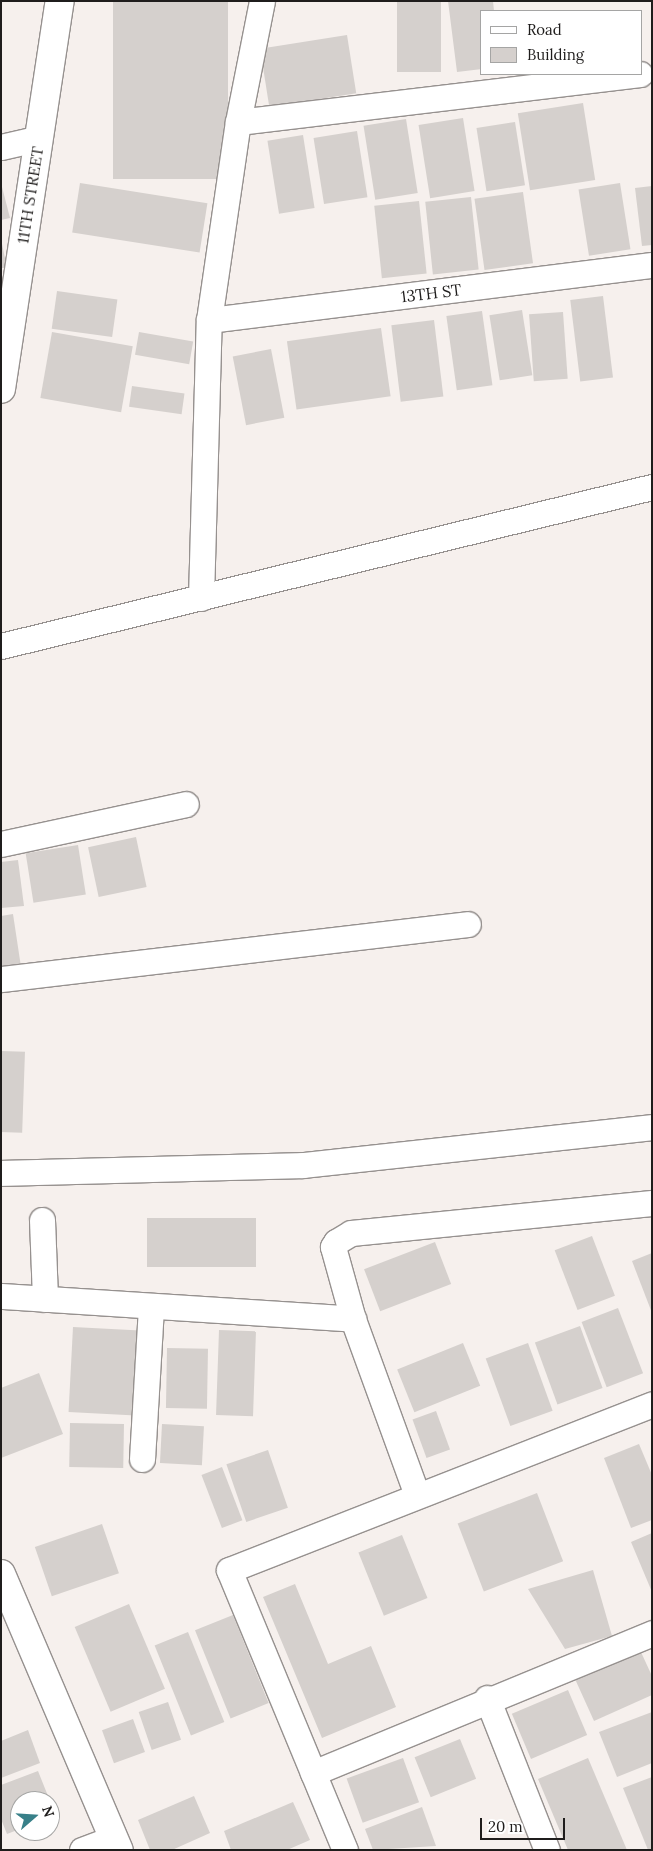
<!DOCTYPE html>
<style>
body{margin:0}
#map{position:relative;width:653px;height:1851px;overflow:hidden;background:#f6f0ed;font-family:Lora,serif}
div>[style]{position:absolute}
.building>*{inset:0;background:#d5d0cd;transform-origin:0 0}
.roads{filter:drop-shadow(1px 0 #96918f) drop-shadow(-1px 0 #96918f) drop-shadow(0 1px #96918f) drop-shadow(0 -1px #96918f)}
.minor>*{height:25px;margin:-12.5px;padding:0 12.5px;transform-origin:12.5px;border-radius:12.5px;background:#fff}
.tertiary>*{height:28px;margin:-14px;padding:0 14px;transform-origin:14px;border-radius:14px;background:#fff}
span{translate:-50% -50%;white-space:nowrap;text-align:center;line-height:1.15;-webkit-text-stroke:4px #fff;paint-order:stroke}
.street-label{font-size:16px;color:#1f1d1c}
.frame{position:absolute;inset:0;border:2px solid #1f1d1c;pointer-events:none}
.legend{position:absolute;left:480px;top:10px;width:162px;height:65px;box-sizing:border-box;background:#fff;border:1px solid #a5a5a4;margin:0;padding:6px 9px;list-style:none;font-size:15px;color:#1f1d1c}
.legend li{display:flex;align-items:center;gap:10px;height:25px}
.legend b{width:25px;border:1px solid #a5a5a4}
.north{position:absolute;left:10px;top:1791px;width:50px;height:50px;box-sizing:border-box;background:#fff;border:1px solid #a5a5a4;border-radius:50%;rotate:71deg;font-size:14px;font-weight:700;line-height:20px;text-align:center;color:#1f1d1c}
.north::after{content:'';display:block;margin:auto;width:18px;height:22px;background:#388089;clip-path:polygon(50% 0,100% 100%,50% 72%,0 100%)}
.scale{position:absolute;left:480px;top:1818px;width:85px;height:22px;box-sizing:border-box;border:2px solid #1f1d1c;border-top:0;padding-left:6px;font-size:15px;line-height:18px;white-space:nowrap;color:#1f1d1c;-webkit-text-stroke:4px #fff;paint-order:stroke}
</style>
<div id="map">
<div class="building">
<i style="left:113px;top:1px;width:115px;height:178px"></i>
<i style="left:397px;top:1px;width:44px;height:71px"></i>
<i style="clip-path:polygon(448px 1px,493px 1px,494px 11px,482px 11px,482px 69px,457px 72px)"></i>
<i style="left:347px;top:35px;width:59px;height:88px;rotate:81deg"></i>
<i style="left:583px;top:103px;width:78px;height:66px;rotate:81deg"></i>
<i style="left:463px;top:118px;width:74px;height:45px;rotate:81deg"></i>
<i style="left:406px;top:119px;width:75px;height:43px;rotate:81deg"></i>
<i style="left:515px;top:122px;width:64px;height:39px;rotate:81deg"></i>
<i style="left:357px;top:131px;width:67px;height:44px;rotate:81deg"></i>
<i style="left:303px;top:135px;width:74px;height:36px;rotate:81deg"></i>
<i style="clip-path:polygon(1px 183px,10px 218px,1px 220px)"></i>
<i style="left:80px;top:183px;width:129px;height:50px;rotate:9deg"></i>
<i style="left:620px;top:183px;width:67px;height:42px;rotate:81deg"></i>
<i style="clip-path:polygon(652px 186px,652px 245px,642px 246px,635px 188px)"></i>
<i style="left:523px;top:192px;width:72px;height:49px;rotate:82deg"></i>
<i style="left:471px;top:197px;width:73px;height:46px;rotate:84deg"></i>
<i style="left:419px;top:201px;width:73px;height:45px;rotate:84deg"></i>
<i style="clip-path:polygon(1px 239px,7px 268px,1px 268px)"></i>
<i style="left:57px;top:291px;width:61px;height:38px;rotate:8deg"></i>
<i style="left:603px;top:296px;width:82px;height:33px;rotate:83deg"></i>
<i style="left:522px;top:310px;width:66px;height:33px;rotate:81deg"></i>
<i style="left:482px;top:311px;width:75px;height:36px;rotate:82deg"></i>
<i style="left:563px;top:312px;width:67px;height:34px;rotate:86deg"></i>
<i style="left:434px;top:320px;width:77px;height:43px;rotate:83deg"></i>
<i style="left:381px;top:328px;width:69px;height:95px;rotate:82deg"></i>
<i style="left:52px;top:332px;width:82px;height:67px;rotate:10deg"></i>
<i style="left:139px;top:332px;width:55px;height:23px;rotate:10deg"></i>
<i style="left:271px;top:349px;width:70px;height:39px;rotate:79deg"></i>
<i style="left:132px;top:386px;width:53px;height:21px;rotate:8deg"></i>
<i style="left:136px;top:837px;width:51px;height:49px;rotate:78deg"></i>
<i style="left:78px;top:845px;width:50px;height:53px;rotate:81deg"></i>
<i style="clip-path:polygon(18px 860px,24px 906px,1px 908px,1px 862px)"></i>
<i style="clip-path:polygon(13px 914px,21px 967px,1px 970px,1px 916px)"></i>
<i style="left:1px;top:1051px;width:24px;height:81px;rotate:2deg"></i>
<i style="left:147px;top:1218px;width:109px;height:49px"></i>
<i style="left:592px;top:1236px;width:64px;height:40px;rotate:69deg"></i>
<i style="left:435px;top:1242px;width:45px;height:76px;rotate:69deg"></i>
<i style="clip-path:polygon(652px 1253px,652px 1313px,632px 1261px)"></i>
<i style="left:618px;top:1308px;width:70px;height:39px;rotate:69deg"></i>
<i style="left:580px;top:1326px;width:66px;height:48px;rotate:70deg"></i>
<i style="left:73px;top:1327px;width:67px;height:85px;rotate:3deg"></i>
<i style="left:219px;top:1330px;width:37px;height:85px;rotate:2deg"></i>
<i style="left:463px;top:1343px;width:46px;height:71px;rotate:68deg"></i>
<i style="left:528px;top:1343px;width:72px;height:45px;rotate:70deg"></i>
<i style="left:167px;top:1348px;width:41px;height:60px;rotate:1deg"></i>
<i style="clip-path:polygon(39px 1373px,63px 1434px,1px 1458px,1px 1388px)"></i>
<i style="left:436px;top:1411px;width:41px;height:25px;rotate:70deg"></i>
<i style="left:70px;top:1423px;width:54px;height:44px;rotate:1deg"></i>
<i style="left:162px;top:1424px;width:42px;height:39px;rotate:3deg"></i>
<i style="clip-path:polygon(639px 1444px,652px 1475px,652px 1520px,631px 1528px,604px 1458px)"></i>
<i style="left:268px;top:1450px;width:61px;height:44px;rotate:71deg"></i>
<i style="left:222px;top:1467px;width:57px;height:22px;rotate:69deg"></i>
<i style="left:537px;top:1493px;width:73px;height:85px;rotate:69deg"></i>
<i style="left:102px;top:1524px;width:52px;height:71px;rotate:71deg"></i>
<i style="clip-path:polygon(652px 1533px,652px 1592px,631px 1542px)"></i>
<i style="left:402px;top:1535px;width:68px;height:47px;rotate:68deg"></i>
<i style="clip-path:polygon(593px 1570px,612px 1636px,565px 1649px,528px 1589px)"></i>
<i style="clip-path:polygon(295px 1584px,328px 1664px,371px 1646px,396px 1707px,322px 1738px,263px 1597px)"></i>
<i style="left:129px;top:1604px;width:92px;height:59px;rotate:67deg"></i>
<i style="left:233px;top:1615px;width:95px;height:41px;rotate:68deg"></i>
<i style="left:188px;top:1632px;width:97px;height:36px;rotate:68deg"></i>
<i style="clip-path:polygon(640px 1650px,652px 1676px,652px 1695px,594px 1721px,575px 1679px)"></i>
<i style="left:568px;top:1690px;width:49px;height:61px;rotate:67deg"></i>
<i style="left:168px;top:1702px;width:40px;height:31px;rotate:71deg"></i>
<i style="clip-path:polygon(652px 1712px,652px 1763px,617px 1777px,599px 1732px)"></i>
<i style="left:133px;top:1719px;width:35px;height:33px;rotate:70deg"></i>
<i style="clip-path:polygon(28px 1730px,40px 1763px,1px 1778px,1px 1741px)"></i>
<i style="left:460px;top:1739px;width:43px;height:49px;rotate:68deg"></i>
<i style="left:403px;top:1758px;width:47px;height:60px;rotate:70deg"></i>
<i style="clip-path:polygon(588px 1758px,627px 1850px,568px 1850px,538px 1779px)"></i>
<i style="clip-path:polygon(38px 1771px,50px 1801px,20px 1801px,20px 1829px,7px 1834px,1px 1819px,1px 1785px)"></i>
<i style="clip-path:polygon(652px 1777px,652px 1850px,648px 1850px,623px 1788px)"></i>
<i style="clip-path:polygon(194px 1796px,210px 1833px,172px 1850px,150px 1850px,138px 1820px)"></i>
<i style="clip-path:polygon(293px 1802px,310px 1840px,287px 1850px,231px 1850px,224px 1831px)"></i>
<i style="clip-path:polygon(422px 1807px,436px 1846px,373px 1850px,365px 1829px)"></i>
</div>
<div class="roads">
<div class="minor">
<i style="left:238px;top:122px;width:405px;rotate:-6.8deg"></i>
<i style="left:1px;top:147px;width:39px;rotate:-13deg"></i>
<i style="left:209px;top:320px;width:446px;rotate:-7.1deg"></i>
<i style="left:201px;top:598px;width:278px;rotate:-88.4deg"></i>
<i style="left:209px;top:320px;width:200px;rotate:-81.7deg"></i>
<i style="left:238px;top:122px;width:123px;rotate:-78.8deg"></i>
<i style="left:1px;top:646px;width:670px;rotate:-13.73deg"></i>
<i style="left:1px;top:844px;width:189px;rotate:-12.2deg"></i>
<i style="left:1px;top:979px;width:470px;rotate:-6.7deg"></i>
<i style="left:1px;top:1173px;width:302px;rotate:-1.5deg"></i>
<i style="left:303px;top:1165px;width:351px;rotate:-6.2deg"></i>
<i style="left:42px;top:1220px;width:79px;rotate:87.8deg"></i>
<i style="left:1px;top:1296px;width:353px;rotate:3.7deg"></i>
<i style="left:142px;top:1459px;width:152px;rotate:-86.6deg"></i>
<i style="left:417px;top:1495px;width:187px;rotate:-110deg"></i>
<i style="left:353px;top:1319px;width:75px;rotate:-105.5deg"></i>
<i style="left:333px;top:1247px;width:6px;rotate:-59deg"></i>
<i style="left:336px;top:1242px;width:17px;rotate:-31deg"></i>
<i style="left:351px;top:1233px;width:302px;rotate:-5.7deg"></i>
<i style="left:487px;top:1698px;width:163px;rotate:68.5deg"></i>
<i style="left:313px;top:1773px;width:367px;rotate:-22.4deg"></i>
<i style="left:82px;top:1850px;width:34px;rotate:-21deg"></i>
<i style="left:345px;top:1850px;width:303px;rotate:-112.5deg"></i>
<i style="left:229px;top:1570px;width:454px;rotate:-21.4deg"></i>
</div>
<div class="tertiary">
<i style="left:1px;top:389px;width:392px;rotate:-81.4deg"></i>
<i style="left:1px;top:1574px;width:300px;rotate:66.9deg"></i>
</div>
</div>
<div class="street-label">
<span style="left:30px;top:195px;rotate:-81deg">11TH STREET</span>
<span style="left:431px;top:293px;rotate:-7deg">13TH ST</span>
</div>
<div class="frame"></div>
<ul class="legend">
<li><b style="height:6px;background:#fff"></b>Road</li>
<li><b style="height:14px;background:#d5d0cd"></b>Building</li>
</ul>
<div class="north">N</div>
<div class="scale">20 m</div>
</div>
